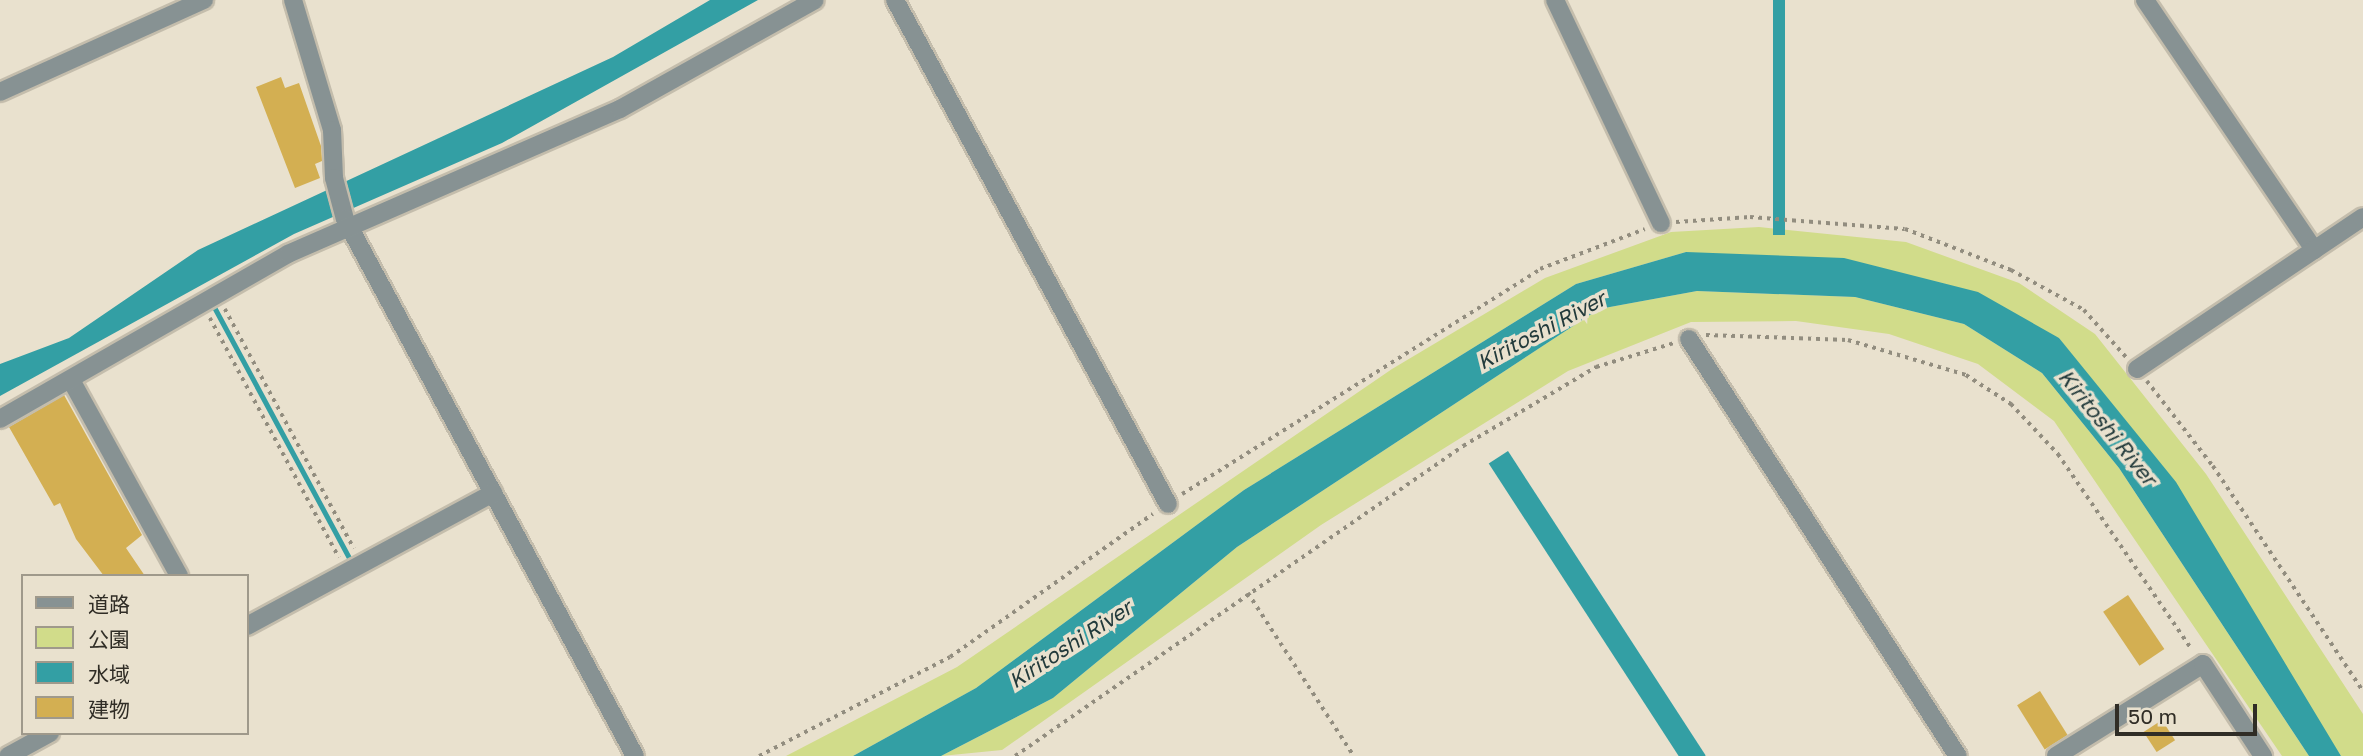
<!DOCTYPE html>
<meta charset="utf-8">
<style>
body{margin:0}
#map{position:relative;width:2363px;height:756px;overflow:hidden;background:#e9e1ce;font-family:"Golos Text","Noto Sans JP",sans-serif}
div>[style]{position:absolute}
.green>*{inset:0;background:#d1dc8a}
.water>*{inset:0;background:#339fa4;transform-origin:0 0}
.stream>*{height:5px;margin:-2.5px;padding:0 2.5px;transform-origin:2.5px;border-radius:2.5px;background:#339fa4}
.building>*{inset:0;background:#d3af52;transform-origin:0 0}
.path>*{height:3.5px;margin-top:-1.75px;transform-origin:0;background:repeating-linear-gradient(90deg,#928d7f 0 3.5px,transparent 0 8.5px)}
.roads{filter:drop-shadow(2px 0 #c4bdac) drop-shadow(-2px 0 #c4bdac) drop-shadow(0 2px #c4bdac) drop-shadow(0 -2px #c4bdac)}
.minor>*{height:18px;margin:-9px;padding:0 9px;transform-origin:9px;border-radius:9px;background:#879293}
span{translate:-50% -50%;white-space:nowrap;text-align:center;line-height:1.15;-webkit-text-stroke:7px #e9e1ce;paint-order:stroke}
.water-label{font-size:21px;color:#223a3b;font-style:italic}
.legend{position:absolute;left:21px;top:574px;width:228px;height:161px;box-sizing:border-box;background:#e9e1ce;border:2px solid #9f998b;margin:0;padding:9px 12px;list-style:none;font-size:21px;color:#302d26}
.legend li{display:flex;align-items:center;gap:14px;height:35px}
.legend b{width:35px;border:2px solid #9f998b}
.scale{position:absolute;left:2115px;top:704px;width:142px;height:32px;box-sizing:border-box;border:4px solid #302d26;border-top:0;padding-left:9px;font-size:21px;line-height:24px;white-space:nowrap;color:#302d26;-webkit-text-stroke:5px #e9e1ce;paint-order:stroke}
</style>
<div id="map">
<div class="green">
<i style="clip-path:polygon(1759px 227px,1906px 242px,2019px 283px,2095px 334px,2206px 474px,2363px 714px,2363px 756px,2341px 756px,2059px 338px,1686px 252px,1576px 284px,1244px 490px,976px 688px,853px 756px,786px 756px,957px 667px,1392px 369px,1545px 278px,1671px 232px)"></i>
<i style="clip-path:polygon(1697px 291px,1855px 297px,1964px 324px,2042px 373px,2119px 468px,2309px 756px,2282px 756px,2054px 421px,1978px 364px,1889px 334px,1796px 321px,1691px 322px,1568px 371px,1321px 525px,1002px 750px,941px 756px,1053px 698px,1237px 547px,1599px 309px)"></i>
</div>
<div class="water">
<i style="clip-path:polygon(710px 0,758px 0,502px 143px,294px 234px,0 396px,0 364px,69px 338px,198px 250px,613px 57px)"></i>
<i style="left:1773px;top:0;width:12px;height:235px"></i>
<i style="clip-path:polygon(1686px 252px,1844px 258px,1978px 292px,2059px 338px,2176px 482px,2341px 756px,2309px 756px,2119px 468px,2042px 373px,1964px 324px,1855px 297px,1697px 291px,1599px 309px,1237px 547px,1053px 698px,941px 756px,853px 756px,976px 688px,1244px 490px,1576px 284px)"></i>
<i style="left:1508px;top:451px;width:363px;height:23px;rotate:57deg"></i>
</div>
<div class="stream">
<i style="left:214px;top:307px;width:289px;rotate:61.7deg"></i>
<i style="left:159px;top:557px;width:21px;rotate:62deg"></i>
</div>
<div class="building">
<i style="clip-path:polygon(281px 77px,285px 88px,299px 83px,321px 146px,322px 161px,315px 164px,320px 178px,295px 188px,256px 87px)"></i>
<i style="clip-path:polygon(64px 395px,142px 535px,126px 548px,145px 576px,104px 576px,76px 539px,60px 503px,54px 506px,9px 427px)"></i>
<i style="left:2128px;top:595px;width:65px;height:30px;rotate:56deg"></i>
<i style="left:2040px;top:691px;width:52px;height:27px;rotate:58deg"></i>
<i style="left:2162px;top:720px;width:24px;height:22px;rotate:57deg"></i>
</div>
<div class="path">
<i style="left:1676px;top:222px;width:74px;rotate:-3.9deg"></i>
<i style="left:1750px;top:217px;width:155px;rotate:4.4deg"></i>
<i style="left:1905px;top:229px;width:114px;rotate:21.1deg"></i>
<i style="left:2011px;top:270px;width:83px;rotate:28.7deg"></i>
<i style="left:2084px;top:310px;width:63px;rotate:48.2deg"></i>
<i style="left:225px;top:309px;width:272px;rotate:61.7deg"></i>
<i style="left:210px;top:318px;width:272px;rotate:61.7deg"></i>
<i style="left:1706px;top:335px;width:142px;rotate:2deg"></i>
<i style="left:1848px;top:340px;width:123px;rotate:16.5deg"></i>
<i style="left:1966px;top:375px;width:54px;rotate:32.8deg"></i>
<i style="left:2011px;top:404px;width:69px;rotate:46.8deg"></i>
<i style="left:2058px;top:454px;width:237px;rotate:55.6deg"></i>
<i style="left:2147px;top:381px;width:108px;rotate:52.2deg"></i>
<i style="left:2213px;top:466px;width:270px;rotate:56.3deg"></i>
<i style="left:1182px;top:494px;width:423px;rotate:-32.1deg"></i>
<i style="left:1540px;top:269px;width:112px;rotate:-20.9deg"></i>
<i style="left:1248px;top:593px;width:194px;rotate:57deg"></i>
<i style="left:759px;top:756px;width:215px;rotate:-27.4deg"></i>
<i style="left:950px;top:657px;width:248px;rotate:-35.2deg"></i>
<i style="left:1015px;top:756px;width:545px;rotate:-34.68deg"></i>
<i style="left:1463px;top:446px;width:155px;rotate:-30.7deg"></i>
<i style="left:1596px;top:367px;width:82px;rotate:-17.1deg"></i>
</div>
<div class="roads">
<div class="minor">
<i style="left:293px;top:0;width:136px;rotate:73.3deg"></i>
<i style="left:332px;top:130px;width:48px;rotate:87.6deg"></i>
<i style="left:334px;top:178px;width:42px;rotate:75deg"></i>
<i style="left:345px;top:219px;width:610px;rotate:61.63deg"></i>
<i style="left:895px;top:0;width:573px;rotate:61.56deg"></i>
<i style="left:1555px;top:0;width:247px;rotate:64.6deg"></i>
<i style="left:2145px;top:0;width:302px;rotate:55.9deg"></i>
<i style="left:0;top:92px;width:224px;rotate:-24.3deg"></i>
<i style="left:1689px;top:339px;width:496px;rotate:57.2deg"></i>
<i style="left:2137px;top:369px;width:272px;rotate:-33.9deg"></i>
<i style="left:71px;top:380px;width:224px;rotate:61.1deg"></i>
<i style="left:0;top:419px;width:332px;rotate:-29.8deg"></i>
<i style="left:288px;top:254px;width:362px;rotate:-23.6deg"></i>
<i style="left:620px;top:109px;width:223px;rotate:-29.2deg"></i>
<i style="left:247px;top:626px;width:280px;rotate:-28.4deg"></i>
<i style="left:8px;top:756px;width:48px;rotate:-28.7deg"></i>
<i style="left:2056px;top:756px;width:173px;rotate:-32deg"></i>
<i style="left:2203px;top:664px;width:110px;rotate:56.9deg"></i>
</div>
</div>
<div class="water-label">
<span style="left:1541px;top:330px;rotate:-28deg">Kiritoshi River</span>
<span style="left:2108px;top:427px;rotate:51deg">Kiritoshi River</span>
<span style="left:1070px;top:644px;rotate:-33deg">Kiritoshi River</span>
</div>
<ul class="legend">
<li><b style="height:9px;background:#879293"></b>道路</li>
<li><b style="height:19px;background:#d1dc8a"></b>公園</li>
<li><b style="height:19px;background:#339fa4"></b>水域</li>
<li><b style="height:19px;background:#d3af52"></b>建物</li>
</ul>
<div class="scale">50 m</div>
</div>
